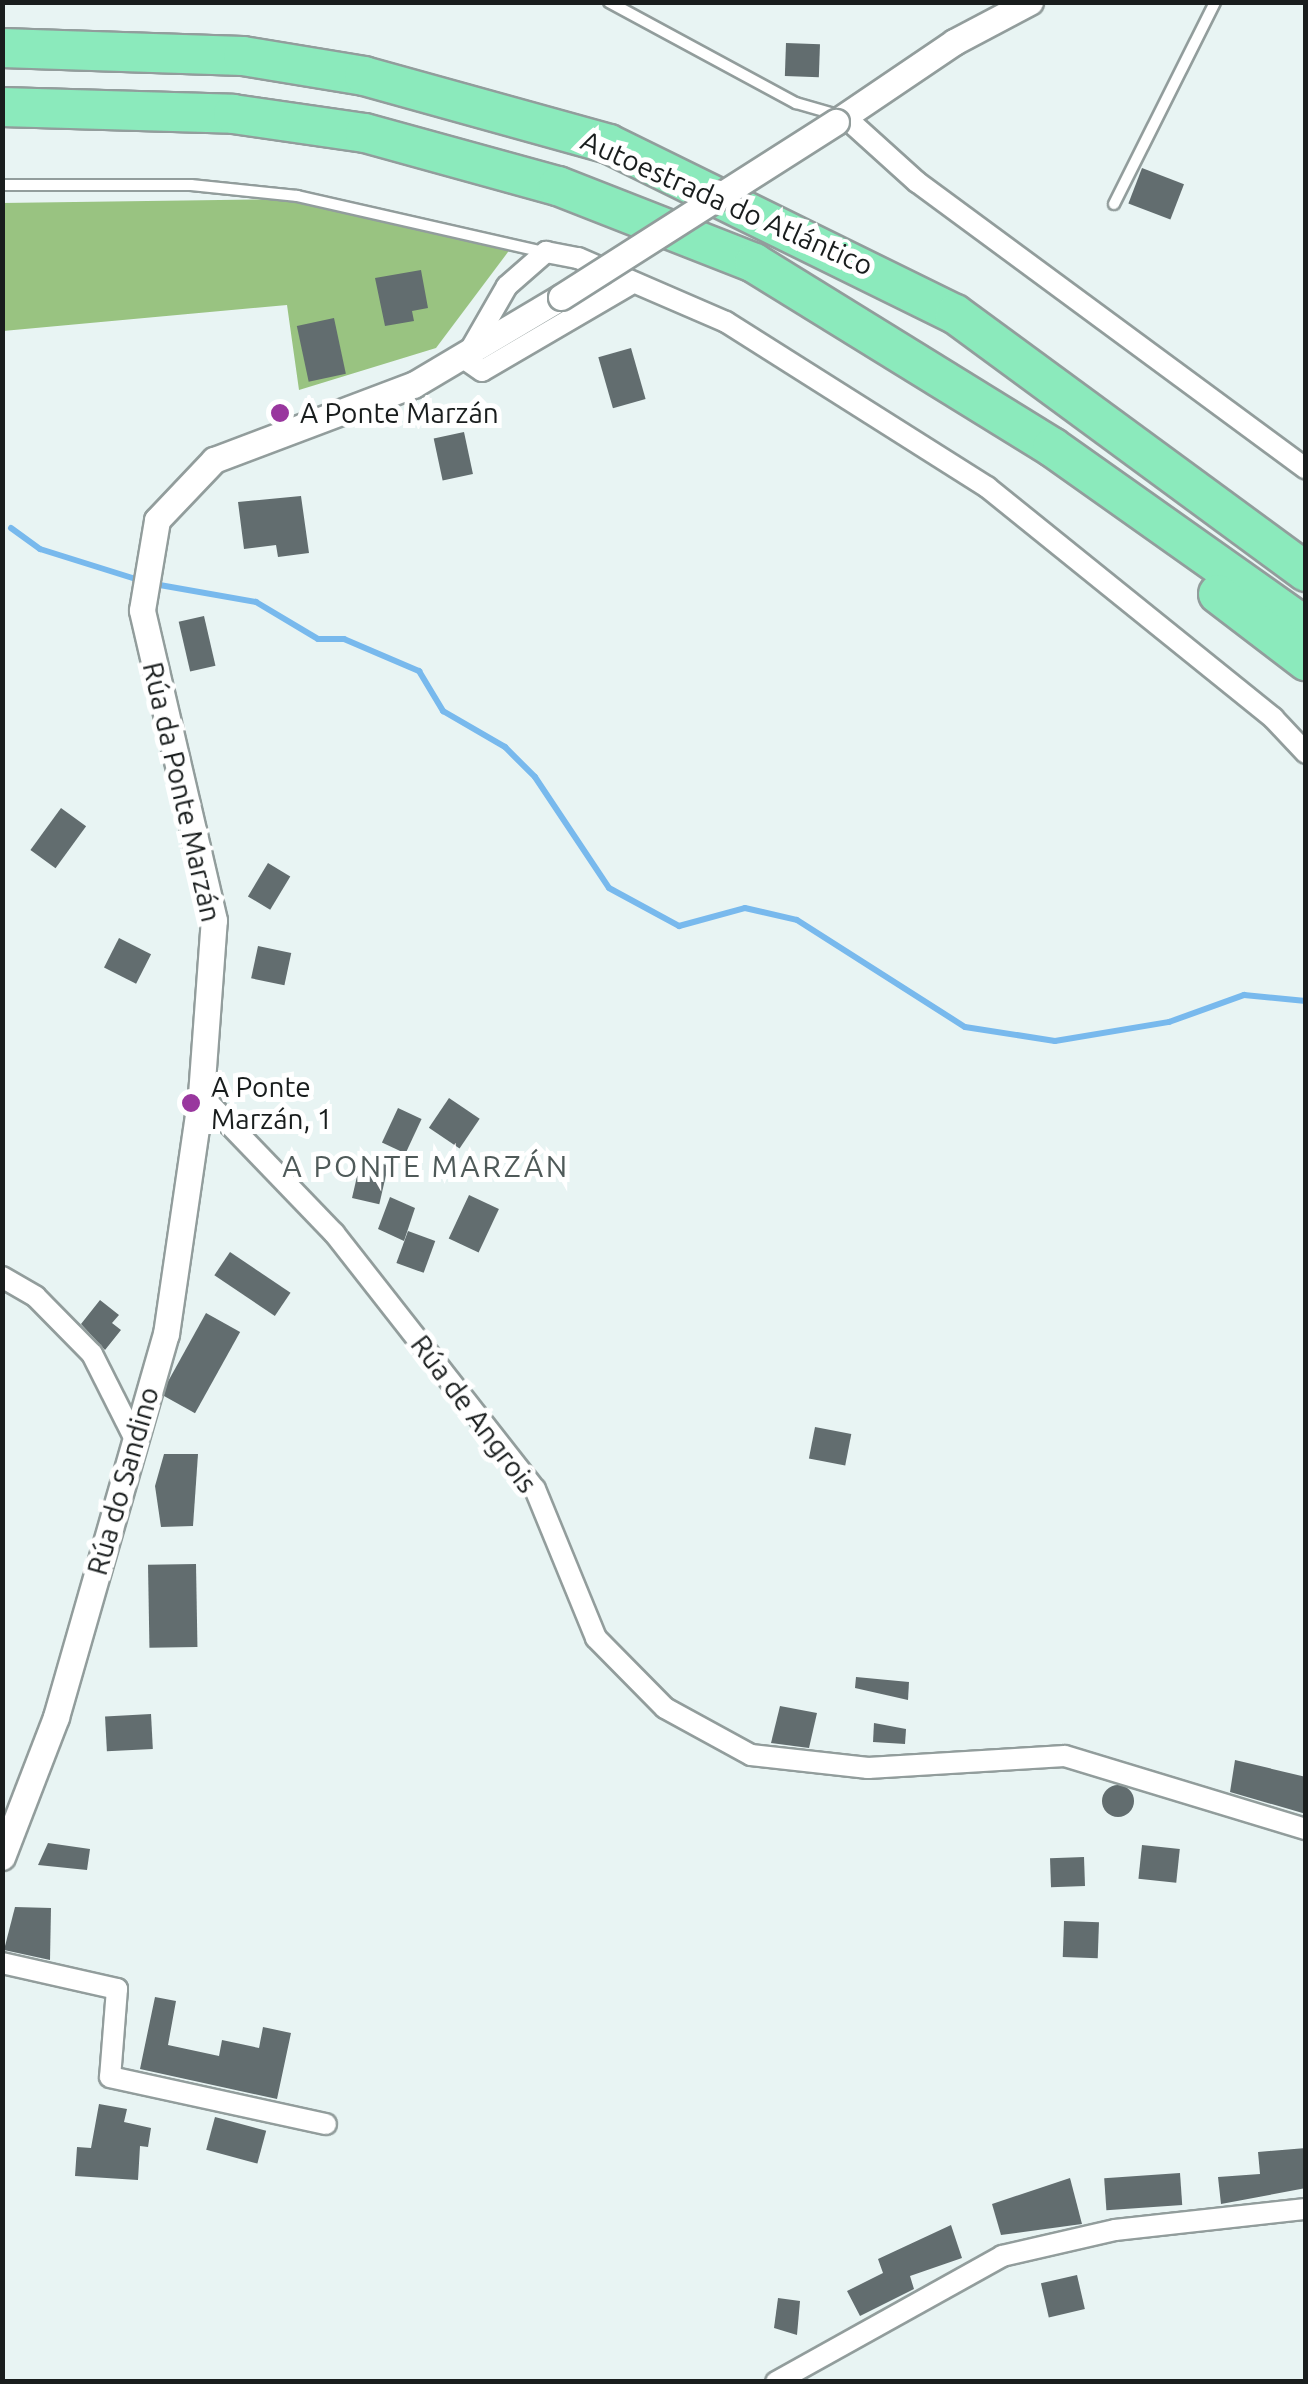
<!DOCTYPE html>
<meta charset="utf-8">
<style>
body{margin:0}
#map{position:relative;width:1308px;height:2384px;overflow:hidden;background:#e8f4f3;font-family:Ubuntu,sans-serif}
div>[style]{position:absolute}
.forest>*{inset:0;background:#99c381}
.stream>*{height:6px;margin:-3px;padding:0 3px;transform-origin:3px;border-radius:3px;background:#78b9ed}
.building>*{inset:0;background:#626d6f;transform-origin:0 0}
.round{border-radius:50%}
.roads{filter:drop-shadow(2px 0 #929d9c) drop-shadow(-2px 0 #929d9c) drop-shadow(0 2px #929d9c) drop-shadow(0 -2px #929d9c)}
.service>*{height:10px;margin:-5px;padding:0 5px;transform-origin:5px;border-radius:5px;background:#fff}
.minor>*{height:20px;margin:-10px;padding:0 10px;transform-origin:10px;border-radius:10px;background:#fff}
.tertiary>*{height:25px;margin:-12.5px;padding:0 12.5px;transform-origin:12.5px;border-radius:12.5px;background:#fff}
.motorway>*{height:38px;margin:-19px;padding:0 19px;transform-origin:19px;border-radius:19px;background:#8beabc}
.bridges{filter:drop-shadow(2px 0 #929d9c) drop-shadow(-2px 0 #929d9c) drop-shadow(0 2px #929d9c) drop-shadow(0 -2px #929d9c)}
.tertiary-bridge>*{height:25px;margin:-12.5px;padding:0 12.5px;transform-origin:12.5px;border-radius:12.5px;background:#fff}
.dots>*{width:28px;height:28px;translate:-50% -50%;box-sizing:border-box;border:5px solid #fff;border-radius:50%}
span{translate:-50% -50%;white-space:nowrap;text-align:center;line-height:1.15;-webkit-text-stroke:10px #fff;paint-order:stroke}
.street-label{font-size:28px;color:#191d1d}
.poi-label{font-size:28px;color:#191d1d}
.left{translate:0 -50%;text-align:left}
.neighbourhood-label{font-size:30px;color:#4f5a59;letter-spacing:2.5px}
.frame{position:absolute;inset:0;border:5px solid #191d1d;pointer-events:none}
</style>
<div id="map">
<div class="forest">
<i style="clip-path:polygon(287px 199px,514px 244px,436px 348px,299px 390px,287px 305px,3px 331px,2px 203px)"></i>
</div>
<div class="stream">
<i style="left:11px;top:528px;width:36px;rotate:36deg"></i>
<i style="left:40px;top:549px;width:107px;rotate:17.4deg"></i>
<i style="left:154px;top:584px;width:104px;rotate:10deg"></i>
<i style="left:256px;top:602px;width:72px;rotate:30.8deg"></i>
<i style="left:318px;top:639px;width:26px"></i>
<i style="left:344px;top:639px;width:82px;rotate:23.1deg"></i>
<i style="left:419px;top:671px;width:47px;rotate:59deg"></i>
<i style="left:443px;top:711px;width:72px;rotate:30.1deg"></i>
<i style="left:505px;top:747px;width:42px;rotate:45deg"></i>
<i style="left:535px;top:777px;width:133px;rotate:56.3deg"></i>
<i style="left:609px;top:888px;width:80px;rotate:28.5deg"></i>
<i style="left:679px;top:926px;width:68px;rotate:-15.3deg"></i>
<i style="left:745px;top:908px;width:53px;rotate:13deg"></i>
<i style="left:797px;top:920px;width:199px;rotate:32.5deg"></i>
<i style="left:965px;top:1027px;width:91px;rotate:8.8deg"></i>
<i style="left:1055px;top:1041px;width:116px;rotate:-9.5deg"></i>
<i style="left:1169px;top:1022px;width:80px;rotate:-19.8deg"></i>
<i style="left:1244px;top:995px;width:62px;rotate:5.5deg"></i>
</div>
<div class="building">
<i style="left:786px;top:43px;width:34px;height:33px;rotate:2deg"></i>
<i style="left:1142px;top:168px;width:45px;height:38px;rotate:21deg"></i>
<i style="clip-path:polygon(421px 270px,428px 308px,412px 311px,414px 321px,385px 326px,375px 278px)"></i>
<i style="left:334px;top:318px;width:57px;height:38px;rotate:78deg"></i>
<i style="left:631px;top:348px;width:53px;height:34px;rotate:74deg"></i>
<i style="left:464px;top:432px;width:43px;height:31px;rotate:78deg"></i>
<i style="clip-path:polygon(301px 496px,309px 553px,278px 557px,276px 545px,244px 549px,238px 502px)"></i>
<i style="left:204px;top:616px;width:51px;height:26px;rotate:77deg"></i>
<i style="left:61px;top:808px;width:31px;height:52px;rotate:36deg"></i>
<i style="left:268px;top:863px;width:26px;height:39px;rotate:31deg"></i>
<i style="left:119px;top:938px;width:36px;height:33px;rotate:27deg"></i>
<i style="left:258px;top:946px;width:34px;height:33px;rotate:12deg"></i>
<i style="left:449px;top:1098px;width:37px;height:36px;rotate:34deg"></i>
<i style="left:398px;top:1108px;width:26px;height:38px;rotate:25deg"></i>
<i style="left:361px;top:1159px;width:28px;height:40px;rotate:13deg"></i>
<i style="left:469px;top:1195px;width:33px;height:48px;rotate:25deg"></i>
<i style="clip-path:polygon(390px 1197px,415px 1208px,404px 1241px,378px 1229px)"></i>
<i style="left:408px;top:1231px;width:29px;height:34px;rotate:20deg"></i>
<i style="left:230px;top:1252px;width:73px;height:28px;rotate:34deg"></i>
<i style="clip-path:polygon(100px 1300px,119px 1315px,112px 1323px,121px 1330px,105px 1350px,81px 1324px)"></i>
<i style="left:206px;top:1313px;width:39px;height:93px;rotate:29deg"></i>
<i style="left:815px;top:1427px;width:37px;height:32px;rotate:11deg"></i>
<i style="clip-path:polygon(164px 1454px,198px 1454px,193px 1526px,161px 1527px,155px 1486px)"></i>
<i style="left:196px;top:1564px;width:83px;height:48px;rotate:89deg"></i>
<i style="clip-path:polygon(856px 1677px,909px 1682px,908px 1700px,855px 1688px)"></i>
<i style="clip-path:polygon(780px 1706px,817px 1713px,809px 1748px,771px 1743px)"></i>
<i style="left:151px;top:1714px;width:35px;height:46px;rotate:87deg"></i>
<i style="clip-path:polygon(874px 1723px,906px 1729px,905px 1744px,873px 1742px)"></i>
<i style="clip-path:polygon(1235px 1760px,1306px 1777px,1306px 1814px,1230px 1792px)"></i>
<i class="round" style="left:1102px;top:1785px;width:32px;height:32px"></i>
<i style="clip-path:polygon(48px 1843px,90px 1849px,87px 1870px,38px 1865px)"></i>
<i style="left:1142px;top:1845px;width:38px;height:34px;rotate:6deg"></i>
<i style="left:1084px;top:1857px;width:29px;height:34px;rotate:88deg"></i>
<i style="clip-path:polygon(15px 1907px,51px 1908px,50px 1960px,4px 1950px)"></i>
<i style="left:1064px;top:1921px;width:35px;height:36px;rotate:2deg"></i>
<i style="clip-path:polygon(155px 1997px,176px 2001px,168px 2045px,219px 2056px,222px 2040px,259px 2048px,263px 2027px,291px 2033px,277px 2099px,140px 2069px)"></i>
<i style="clip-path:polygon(99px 2104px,127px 2109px,124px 2122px,151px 2128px,148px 2147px,140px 2146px,138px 2180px,75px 2176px,77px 2147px,91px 2148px)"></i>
<i style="left:215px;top:2117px;width:53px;height:34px;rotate:15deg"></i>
<i style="clip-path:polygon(1306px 2148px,1306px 2188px,1221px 2204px,1218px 2177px,1260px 2174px,1258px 2152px)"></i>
<i style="left:1180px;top:2173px;width:32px;height:76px;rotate:86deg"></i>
<i style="clip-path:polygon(1070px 2178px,1082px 2224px,1001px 2235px,992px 2204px)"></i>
<i style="clip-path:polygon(951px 2225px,962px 2258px,910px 2276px,914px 2289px,860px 2316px,847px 2291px,883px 2273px,878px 2259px)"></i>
<i style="left:1077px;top:2275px;width:35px;height:37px;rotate:77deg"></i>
<i style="clip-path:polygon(778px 2298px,800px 2301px,797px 2335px,774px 2328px)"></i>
</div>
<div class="roads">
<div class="service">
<i style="left:609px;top:2px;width:213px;rotate:28.4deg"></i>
<i style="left:796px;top:103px;width:47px;rotate:16.1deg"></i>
<i style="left:2px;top:185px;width:189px"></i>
<i style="left:191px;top:185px;width:107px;rotate:5.9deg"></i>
<i style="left:297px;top:196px;width:253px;rotate:12.8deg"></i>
<i style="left:1114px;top:204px;width:226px;rotate:-63.4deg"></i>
</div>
<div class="minor">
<i style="left:845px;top:117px;width:97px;rotate:42.1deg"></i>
<i style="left:917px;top:182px;width:483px;rotate:36.4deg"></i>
<i style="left:629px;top:285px;width:170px;rotate:149.7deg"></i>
<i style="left:482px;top:371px;width:21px;rotate:-145deg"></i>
<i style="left:465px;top:359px;width:84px;rotate:-60.1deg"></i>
<i style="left:507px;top:286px;width:52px;rotate:-41.1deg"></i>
<i style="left:546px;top:252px;width:33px;rotate:11deg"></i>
<i style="left:578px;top:258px;width:161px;rotate:23.4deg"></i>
<i style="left:726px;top:322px;width:309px;rotate:32.3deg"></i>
<i style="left:987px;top:487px;width:368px;rotate:38.9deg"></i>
<i style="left:1273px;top:718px;width:48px;rotate:46.7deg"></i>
<i style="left:201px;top:1095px;width:192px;rotate:46.1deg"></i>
<i style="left:334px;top:1233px;width:325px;rotate:51.9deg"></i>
<i style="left:535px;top:1489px;width:161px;rotate:67.7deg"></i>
<i style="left:596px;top:1638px;width:98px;rotate:45.4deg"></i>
<i style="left:665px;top:1708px;width:98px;rotate:28.7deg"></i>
<i style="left:751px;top:1755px;width:118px;rotate:6.3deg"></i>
<i style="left:868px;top:1768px;width:197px;rotate:-3.5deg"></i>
<i style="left:1065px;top:1756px;width:252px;rotate:16.9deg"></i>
<i style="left:2px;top:1277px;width:39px;rotate:30deg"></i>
<i style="left:36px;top:1297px;width:80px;rotate:45.5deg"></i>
<i style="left:92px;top:1354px;width:95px;rotate:63.2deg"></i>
<i style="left:2px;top:1963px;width:118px;rotate:12.7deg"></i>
<i style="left:117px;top:1989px;width:88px;rotate:94.5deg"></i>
<i style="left:110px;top:2077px;width:221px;rotate:12.3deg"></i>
<i style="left:776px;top:2382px;width:259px;rotate:-29.1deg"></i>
<i style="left:1002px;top:2256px;width:116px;rotate:-13deg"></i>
<i style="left:1115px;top:2230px;width:192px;rotate:-6.3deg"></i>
</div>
<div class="tertiary">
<i style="left:836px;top:122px;width:143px;rotate:-34.1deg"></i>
<i style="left:954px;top:42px;width:86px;rotate:-27.8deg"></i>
<i style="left:2px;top:1857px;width:150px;rotate:-68.9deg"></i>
<i style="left:56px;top:1717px;width:398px;rotate:-74deg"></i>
<i style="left:166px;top:1334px;width:242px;rotate:-81.7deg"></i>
<i style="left:201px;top:1095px;width:175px;rotate:-85.8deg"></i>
<i style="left:214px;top:920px;width:318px;rotate:-103.1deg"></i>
<i style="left:142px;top:610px;width:91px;rotate:-80.5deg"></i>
<i style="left:157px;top:520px;width:83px;rotate:-46.5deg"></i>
<i style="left:214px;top:460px;width:213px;rotate:-20.7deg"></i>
<i style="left:413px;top:385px;width:172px;rotate:-30.7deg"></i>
</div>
<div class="motorway">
<i style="left:2px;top:48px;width:241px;rotate:1.9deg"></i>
<i style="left:243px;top:56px;width:123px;rotate:9.4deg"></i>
<i style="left:364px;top:76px;width:254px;rotate:15.5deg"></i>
<i style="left:609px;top:144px;width:386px;rotate:26.2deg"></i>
<i style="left:955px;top:314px;width:436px;rotate:36.3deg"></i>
<i style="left:2px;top:107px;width:231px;rotate:1.7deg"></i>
<i style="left:233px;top:114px;width:133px;rotate:8.2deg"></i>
<i style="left:365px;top:133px;width:200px;rotate:15.4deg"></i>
<i style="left:558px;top:186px;width:211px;rotate:21.4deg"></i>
<i style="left:754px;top:263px;width:350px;rotate:31.7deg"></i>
<i style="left:1052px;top:447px;width:311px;rotate:35.3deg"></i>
<i style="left:1218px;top:594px;width:111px;rotate:37.3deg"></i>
</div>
</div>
<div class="bridges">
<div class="tertiary-bridge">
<i style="left:561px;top:297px;width:326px;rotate:-32.5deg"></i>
</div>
</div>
<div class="dots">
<i style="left:280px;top:413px;background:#99379e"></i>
<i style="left:191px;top:1103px;background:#99379e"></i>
</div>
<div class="street-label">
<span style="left:727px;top:203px;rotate:24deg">Autoestrada do Atlántico</span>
<span style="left:182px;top:792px;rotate:77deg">Rúa da Ponte Marzán</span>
<span style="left:474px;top:1414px;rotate:53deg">Rúa de Angrois</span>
<span style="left:123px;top:1481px;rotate:-74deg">Rúa do Sandino</span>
</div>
<div class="poi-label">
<span class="left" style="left:300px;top:413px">A Ponte Marzán</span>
<span class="left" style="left:211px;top:1103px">A Ponte<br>Marzán, 1</span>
</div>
<div class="neighbourhood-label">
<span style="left:426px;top:1166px">A PONTE MARZÁN</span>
</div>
<div class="frame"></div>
</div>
